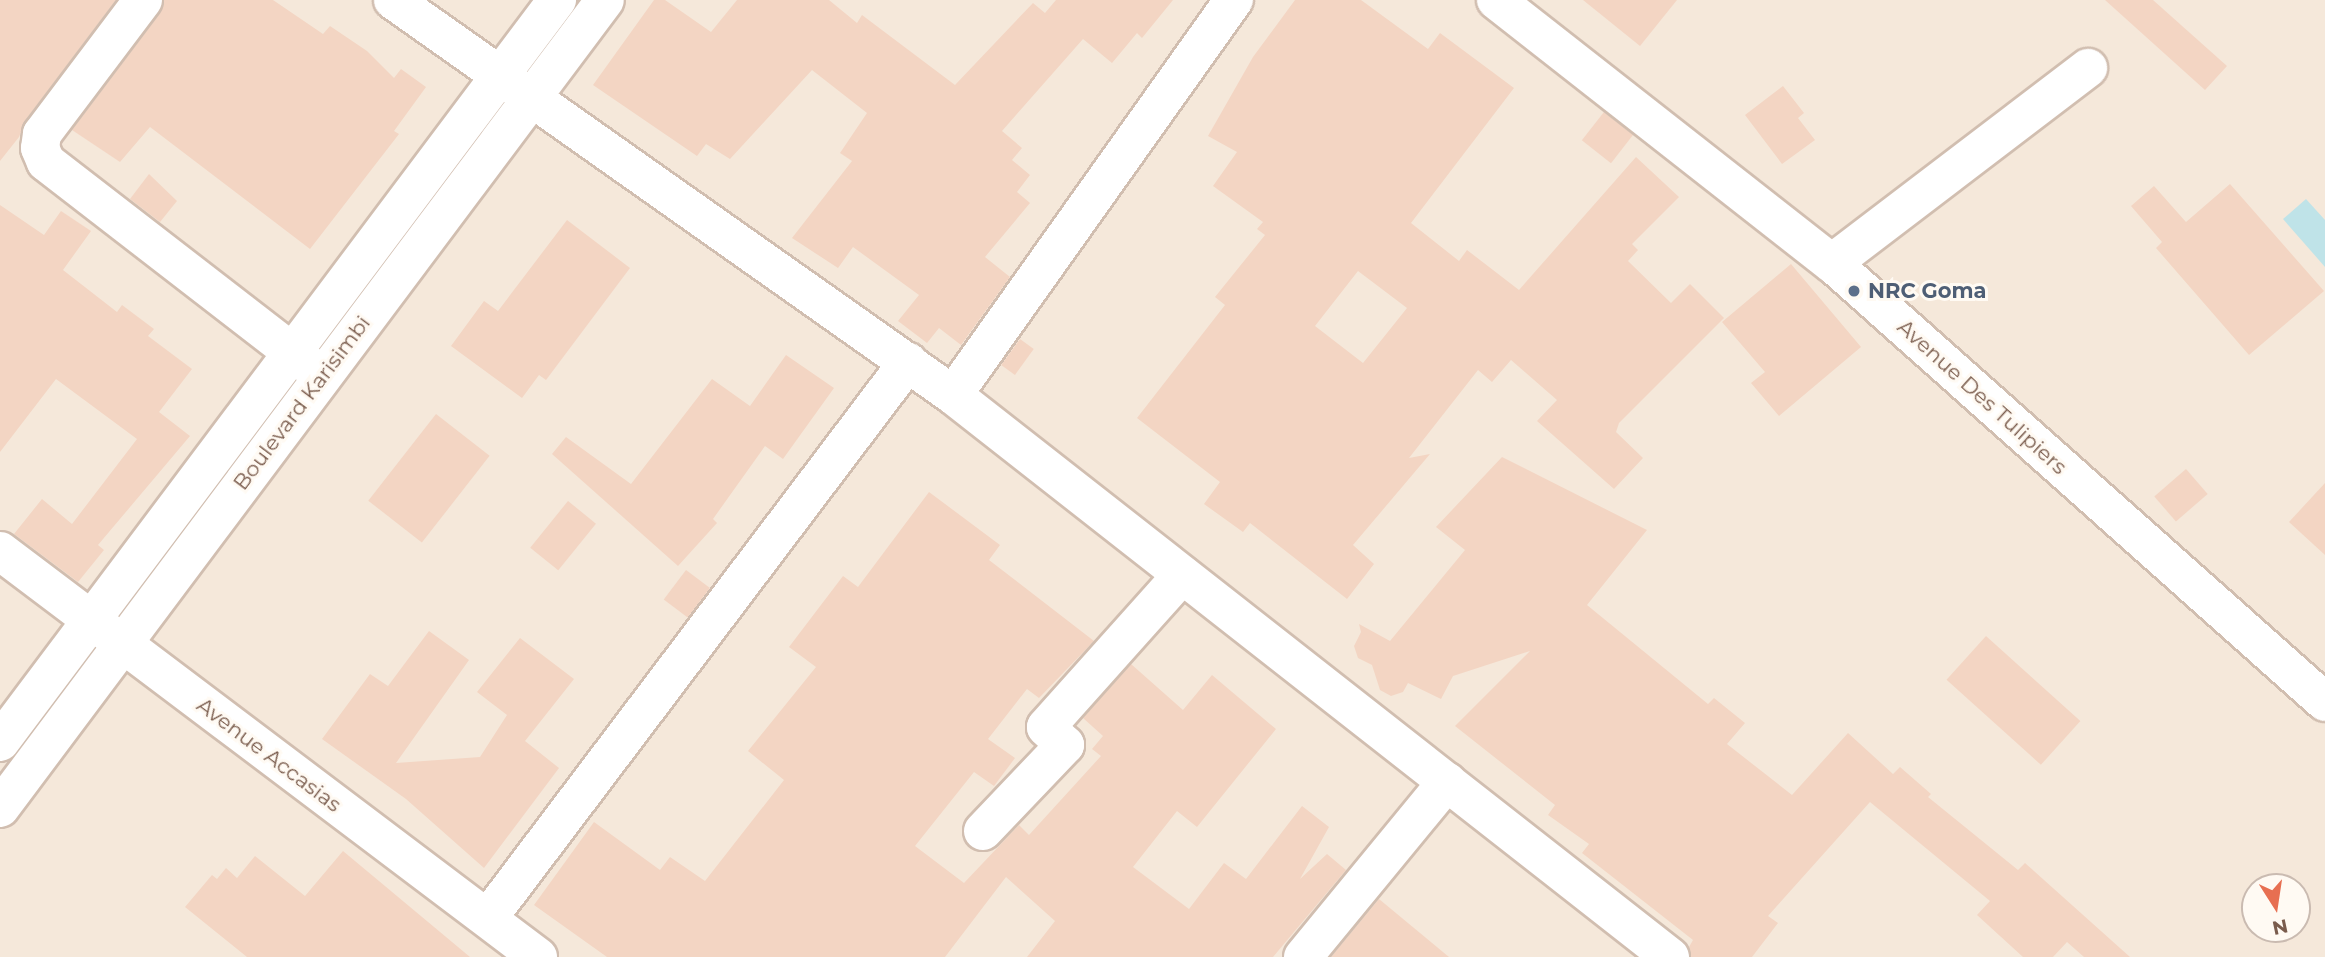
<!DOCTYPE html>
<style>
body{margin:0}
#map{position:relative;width:2325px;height:957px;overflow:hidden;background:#fdf6ec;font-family:Montserrat,sans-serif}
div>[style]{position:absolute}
.residential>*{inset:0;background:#f5e8da}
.water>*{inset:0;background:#bfe3e8}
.building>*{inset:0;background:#f3d5c3;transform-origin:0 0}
.roads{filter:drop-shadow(2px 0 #d1beb0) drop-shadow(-2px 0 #d1beb0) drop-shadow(0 2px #d1beb0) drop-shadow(0 -2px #d1beb0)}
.minor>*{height:38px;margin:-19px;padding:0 19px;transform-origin:19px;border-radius:19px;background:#fff}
.dots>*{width:19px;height:19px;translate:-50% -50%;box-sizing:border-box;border:4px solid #fffaf3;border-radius:50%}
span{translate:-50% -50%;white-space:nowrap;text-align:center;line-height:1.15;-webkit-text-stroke:6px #fffaf3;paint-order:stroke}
.service-label{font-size:21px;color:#4e5e75;font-weight:700}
.left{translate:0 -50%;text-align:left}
.street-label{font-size:21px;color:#7a5c4d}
.north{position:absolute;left:2241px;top:873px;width:70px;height:70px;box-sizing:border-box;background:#fffaf3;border:2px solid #cabbb1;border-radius:50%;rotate:168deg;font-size:19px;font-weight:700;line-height:28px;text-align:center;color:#7a5c4d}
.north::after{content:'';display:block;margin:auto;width:24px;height:32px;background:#e76f51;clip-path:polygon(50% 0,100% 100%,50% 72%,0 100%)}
</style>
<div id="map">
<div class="residential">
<i style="clip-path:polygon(evenodd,0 0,2325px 0,2325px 957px,0 957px,0 0,2255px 887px,2297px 887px,2297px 929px,2255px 929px,2255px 887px)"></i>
</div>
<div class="water">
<i style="clip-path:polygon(2306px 199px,2325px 220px,2325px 267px,2283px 219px)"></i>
</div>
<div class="building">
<i style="clip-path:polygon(0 0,116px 0,25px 121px,19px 137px,0 161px)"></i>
<i style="clip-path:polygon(164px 0,273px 0,323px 34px,330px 26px,367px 51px,394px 78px,401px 69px,426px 87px,394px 131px,399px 134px,310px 249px,150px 127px,120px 162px,72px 130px,160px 13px)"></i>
<i style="clip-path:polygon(654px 0,665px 0,711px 32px,737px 0,829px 0,857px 23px,862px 15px,955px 85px,1033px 3px,1045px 13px,1056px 0,1173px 0,1142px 38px,1137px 33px,1112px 63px,1083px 39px,1002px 131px,1022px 148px,1012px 160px,1030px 175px,1017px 192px,1030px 203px,985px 257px,1010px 277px,961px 345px,939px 328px,927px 343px,898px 321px,919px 295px,853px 247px,838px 268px,792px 238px,852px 161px,840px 153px,867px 113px,812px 70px,730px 159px,706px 144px,697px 156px,593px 85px)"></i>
<i style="clip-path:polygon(evenodd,1295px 0,1361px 0,1428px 49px,1440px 33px,1514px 88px,1411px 223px,1459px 261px,1467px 250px,1519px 290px,1636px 157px,1679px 197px,1632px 244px,1638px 250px,1628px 261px,1671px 303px,1690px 284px,1724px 318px,1619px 423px,1616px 432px,1643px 458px,1614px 489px,1537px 421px,1557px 400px,1511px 360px,1492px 382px,1478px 370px,1409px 458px,1430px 454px,1353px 545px,1374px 564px,1347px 599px,1250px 523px,1243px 532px,1204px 504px,1220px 482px,1137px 418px,1225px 305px,1215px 297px,1265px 235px,1257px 229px,1263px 222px,1213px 186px,1237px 152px,1208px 136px,1253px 57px,1295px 0,1358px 271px,1407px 308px,1363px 363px,1315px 326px,1358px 271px)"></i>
<i style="clip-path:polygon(1583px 0,1677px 0,1640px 46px)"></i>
<i style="clip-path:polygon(2105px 0,2153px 0,2227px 66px,2205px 90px)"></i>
<i style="clip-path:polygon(1783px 86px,1804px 113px,1798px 118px,1815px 140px,1782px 164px,1745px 115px)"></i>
<i style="left:1604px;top:112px;width:37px;height:36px;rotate:38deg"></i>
<i style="clip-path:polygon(149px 174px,177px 201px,160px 222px,130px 199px)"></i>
<i style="clip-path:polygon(2230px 184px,2324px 291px,2249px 355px,2156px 248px,2162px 242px,2131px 206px,2154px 186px,2186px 222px)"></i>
<i style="clip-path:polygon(0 205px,44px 235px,61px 211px,91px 231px,63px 270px,117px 312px,122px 305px,154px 329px,148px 336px,192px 369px,159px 412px,190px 436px,98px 545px,104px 550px,78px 582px,14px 534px,42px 499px,72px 524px,137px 439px,56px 379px,0 452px)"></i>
<i style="clip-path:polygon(567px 220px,630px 268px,546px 380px,539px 375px,522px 398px,451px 346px,484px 301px,498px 311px)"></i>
<i style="clip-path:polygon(1791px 264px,1861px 347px,1779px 416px,1751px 383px,1765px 372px,1722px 322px)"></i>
<i style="left:1020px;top:339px;width:17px;height:32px;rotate:36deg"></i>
<i style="clip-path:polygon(786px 355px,834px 388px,783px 459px,765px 446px,713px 519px,717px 523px,678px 566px,552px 454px,566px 437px,631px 484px,712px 379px,750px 406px)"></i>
<i style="left:436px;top:414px;width:68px;height:110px;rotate:38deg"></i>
<i style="clip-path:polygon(1502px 457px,1647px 530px,1587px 605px,1708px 704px,1714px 698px,1745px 723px,1727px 744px,1792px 795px,1848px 733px,1893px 774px,1900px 767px,1931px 794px,1928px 797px,2018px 870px,2025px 863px,2130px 957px,2084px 957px,2067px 942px,2053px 957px,2023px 957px,1977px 915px,1990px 901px,1870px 802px,1768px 916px,1778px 923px,1752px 957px,1691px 957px,1689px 947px,1693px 940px,1582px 853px,1589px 844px,1548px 815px,1555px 805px,1455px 726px,1530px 651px,1453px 676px,1441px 699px,1408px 683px,1403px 692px,1391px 696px,1380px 690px,1372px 665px,1358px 658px,1354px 646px,1361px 632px,1359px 624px,1390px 641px,1465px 550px,1436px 527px)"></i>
<i style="left:2186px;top:469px;width:33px;height:42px;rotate:49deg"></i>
<i style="clip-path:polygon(2325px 483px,2325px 555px,2289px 522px)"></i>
<i style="clip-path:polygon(929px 492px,1000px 545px,989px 560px,1094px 641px,1039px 698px,1027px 689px,988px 739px,1015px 758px,994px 786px,974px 772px,915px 846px,964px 883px,1019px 825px,1029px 835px,1101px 756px,1092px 749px,1103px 736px,1083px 718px,1131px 664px,1183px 710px,1212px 675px,1276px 729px,1197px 827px,1177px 811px,1133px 867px,1189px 909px,1224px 863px,1246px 879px,1302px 806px,1329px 827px,1300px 879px,1327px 854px,1346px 870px,1273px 957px,1027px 957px,1055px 921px,1006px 877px,945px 957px,607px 957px,534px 905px,594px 822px,660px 870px,670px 857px,705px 881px,784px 780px,748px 751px,816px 667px,789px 647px,843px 576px,858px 587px)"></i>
<i style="left:568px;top:501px;width:36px;height:60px;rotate:39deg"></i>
<i style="left:686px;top:570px;width:30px;height:37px;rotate:37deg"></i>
<i style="clip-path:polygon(429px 631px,469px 660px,396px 763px,480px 757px,507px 715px,477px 692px,520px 638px,574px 679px,525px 741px,559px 768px,484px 868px,406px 799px,322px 739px,370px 674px,388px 686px)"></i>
<i style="left:1986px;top:636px;width:127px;height:59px;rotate:42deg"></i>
<i style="clip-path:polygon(343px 851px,470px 957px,247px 957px,185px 907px,212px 875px,217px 879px,226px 868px,237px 878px,255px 856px,305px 896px)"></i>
<i style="clip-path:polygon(1379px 899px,1449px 957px,1331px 957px)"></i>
</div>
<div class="roads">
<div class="minor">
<i style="left:143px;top:0;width:168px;rotate:127deg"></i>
<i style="left:42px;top:134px;width:14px;rotate:98deg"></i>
<i style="left:40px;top:148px;width:15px;rotate:67deg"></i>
<i style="left:46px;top:162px;width:334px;rotate:37.7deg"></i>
<i style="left:393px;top:0;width:685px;rotate:35.2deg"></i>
<i style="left:953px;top:395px;width:911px;rotate:38.09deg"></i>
<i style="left:1496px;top:0;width:427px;rotate:38.1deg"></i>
<i style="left:1832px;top:263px;width:660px;rotate:41.68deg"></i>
<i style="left:1832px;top:263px;width:322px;rotate:-37.3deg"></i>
<i style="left:953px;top:395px;width:485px;rotate:-54.6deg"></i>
<i style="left:0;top:551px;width:674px;rotate:37.04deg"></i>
<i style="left:0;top:742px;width:928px;rotate:-53.11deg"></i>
<i style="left:0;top:808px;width:1009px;rotate:-53.18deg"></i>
<i style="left:983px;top:831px;width:119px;rotate:-46.4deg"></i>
<i style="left:1065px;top:745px;width:26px;rotate:-137deg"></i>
<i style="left:1046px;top:727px;width:204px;rotate:-48.2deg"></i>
<i style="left:488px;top:918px;width:697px;rotate:-52.93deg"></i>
<i style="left:1303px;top:957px;width:227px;rotate:-50.6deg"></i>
</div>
</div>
<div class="dots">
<i style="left:1854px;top:291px;background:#5c6f8a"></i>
</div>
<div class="service-label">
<span class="left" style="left:1868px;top:291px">NRC Goma</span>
</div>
<div class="street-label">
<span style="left:1982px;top:397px;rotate:42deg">Avenue Des Tulipiers</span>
<span style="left:302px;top:403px;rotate:-53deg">Boulevard Karisimbi</span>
<span style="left:269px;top:755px;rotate:37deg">Avenue Accasias</span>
</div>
<div class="north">N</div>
</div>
